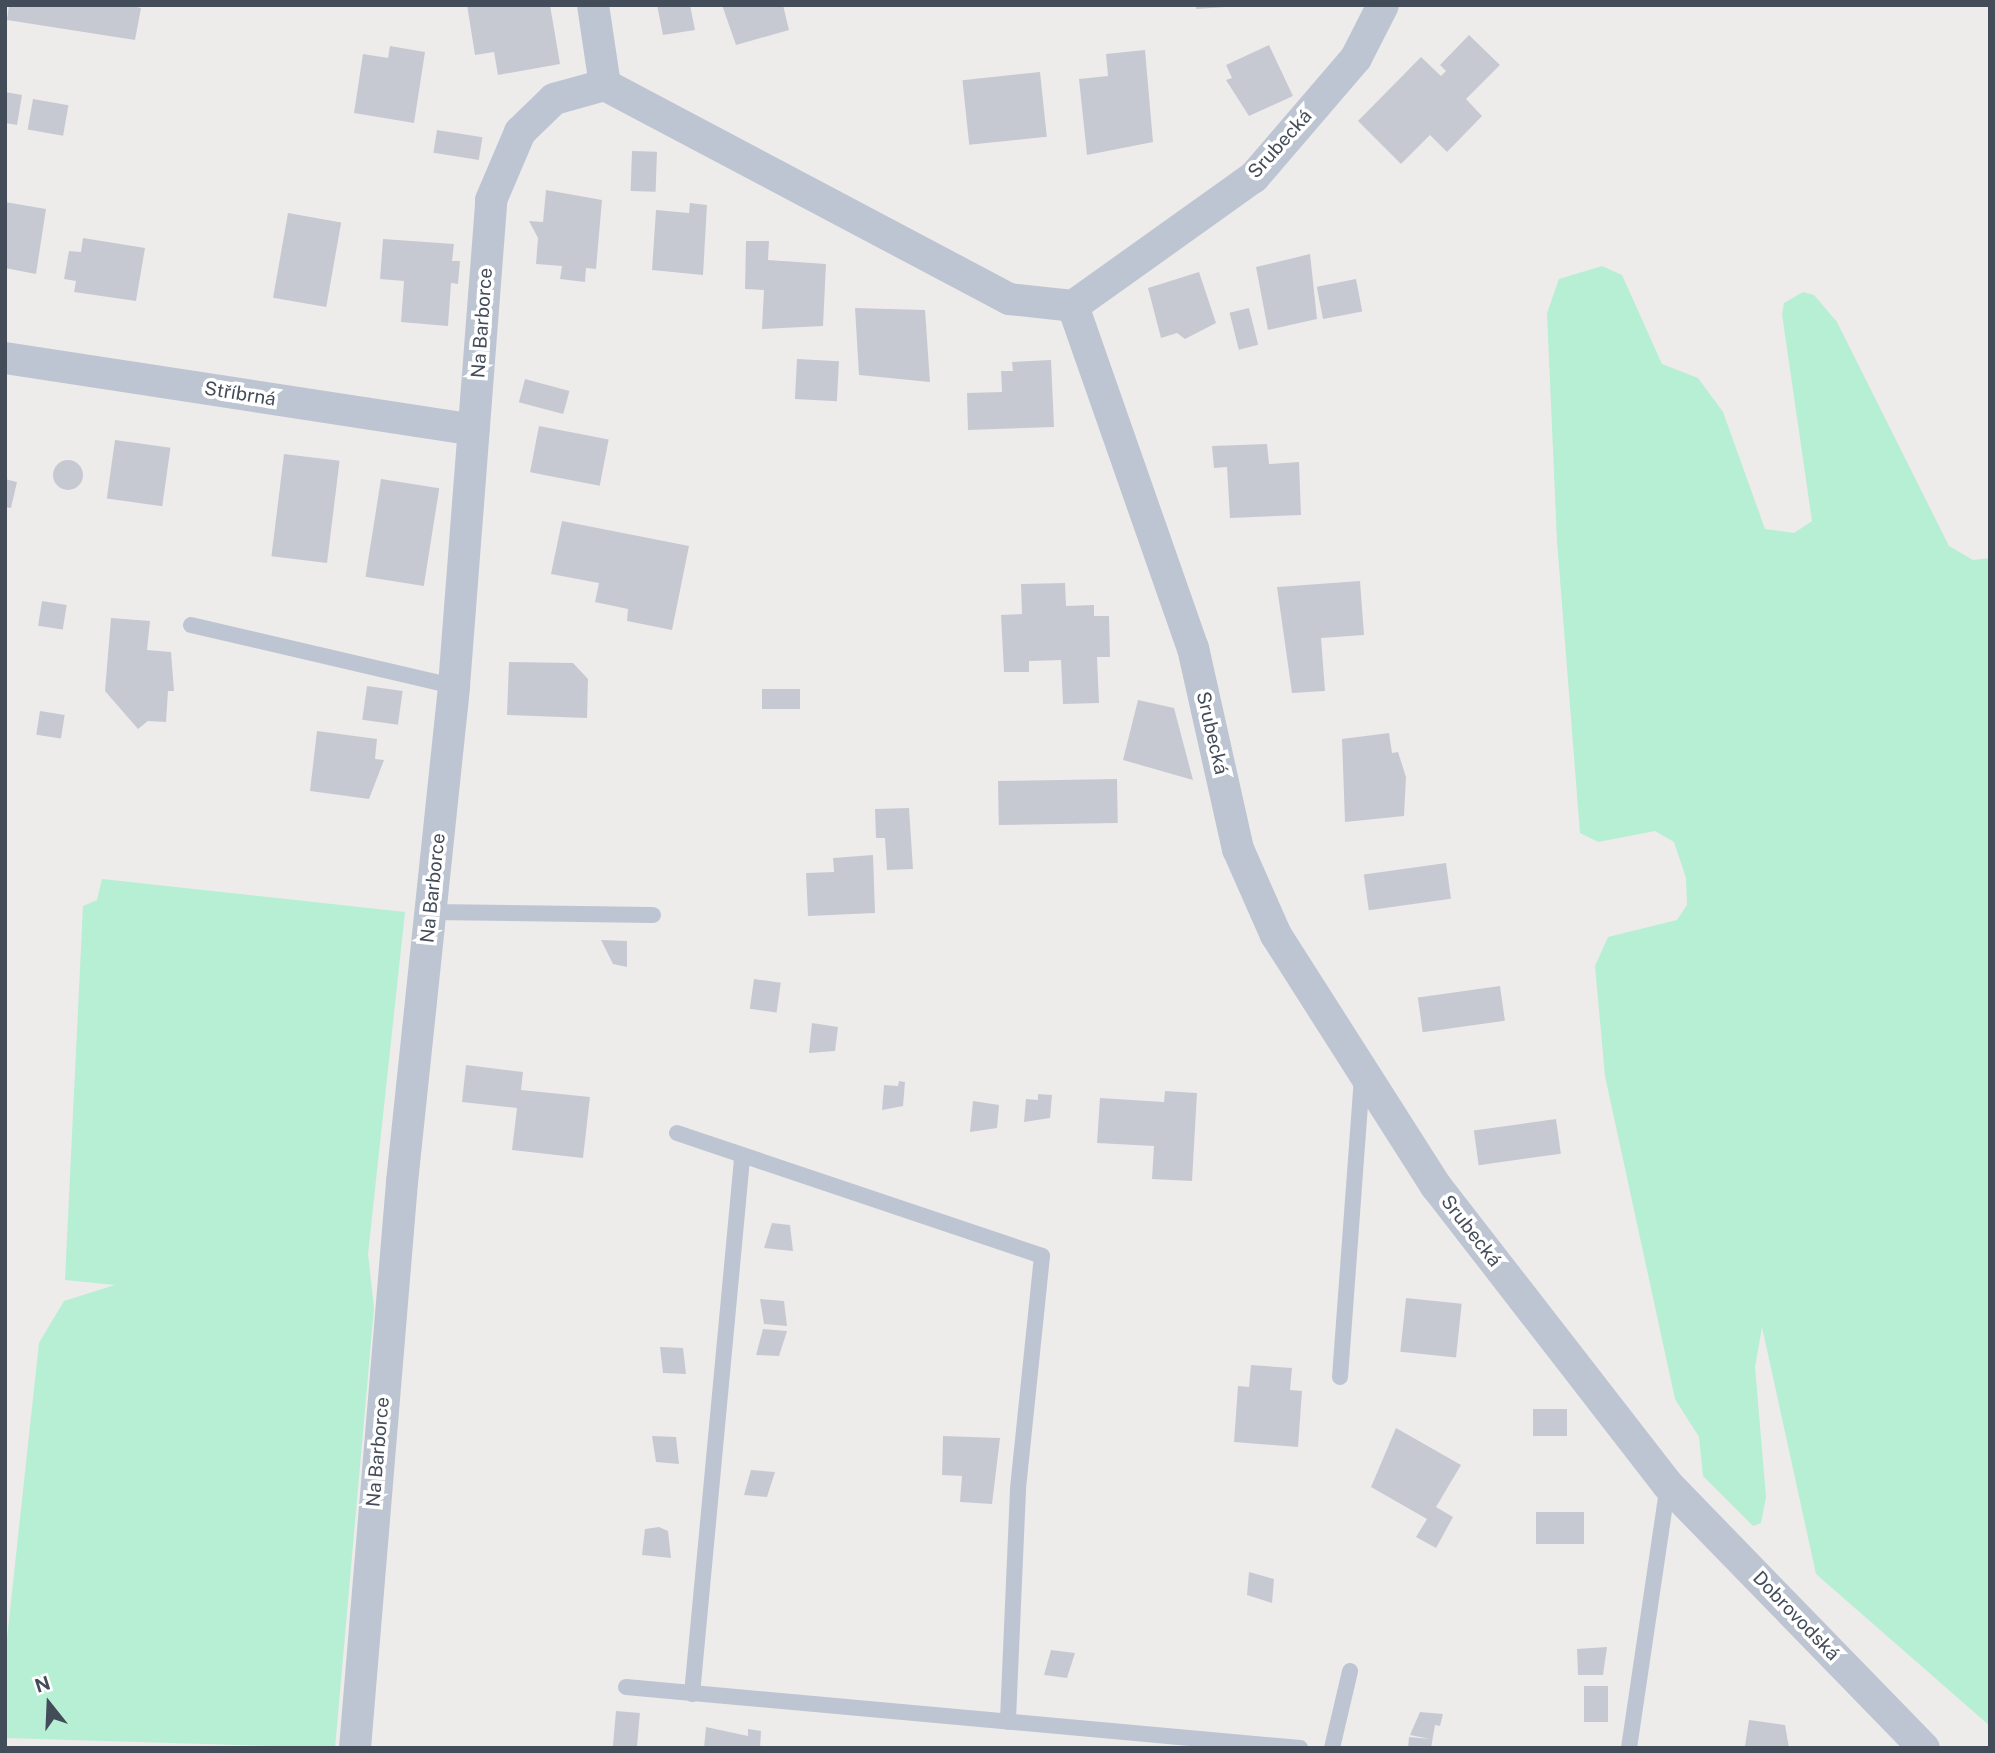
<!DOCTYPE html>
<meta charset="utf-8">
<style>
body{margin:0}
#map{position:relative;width:1995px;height:1753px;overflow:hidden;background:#eeebeb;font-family:"Public Sans",sans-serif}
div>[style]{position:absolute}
.green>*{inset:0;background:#b6efd4}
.building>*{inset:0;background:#c7c9d2;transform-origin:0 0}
.round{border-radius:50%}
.service>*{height:16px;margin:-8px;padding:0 8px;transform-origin:8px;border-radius:8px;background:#bdc5d2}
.minor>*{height:32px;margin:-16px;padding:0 16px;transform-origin:16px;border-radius:16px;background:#bdc5d2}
span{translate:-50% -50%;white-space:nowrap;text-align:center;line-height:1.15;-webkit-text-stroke:7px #fff;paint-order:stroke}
.street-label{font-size:19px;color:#434c59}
.frame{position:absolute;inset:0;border:7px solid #434c59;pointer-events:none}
.north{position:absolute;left:14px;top:1669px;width:70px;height:70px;-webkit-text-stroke:5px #fff;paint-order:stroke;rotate:342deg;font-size:19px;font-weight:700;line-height:28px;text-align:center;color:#434c59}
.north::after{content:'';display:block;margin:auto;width:24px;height:32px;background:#434c59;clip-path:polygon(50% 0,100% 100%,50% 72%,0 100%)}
</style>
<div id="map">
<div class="green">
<i style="clip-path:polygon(1602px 266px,1622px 275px,1662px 364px,1698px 378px,1723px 412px,1765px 529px,1794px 533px,1812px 521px,1782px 314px,1784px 303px,1803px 292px,1814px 295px,1837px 322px,1949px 546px,1973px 560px,1990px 558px,1990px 1726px,1816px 1574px,1762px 1327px,1755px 1367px,1766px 1497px,1761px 1523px,1753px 1526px,1703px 1476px,1699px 1437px,1675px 1399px,1605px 1076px,1595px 966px,1608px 937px,1677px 920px,1687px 905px,1686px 878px,1674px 842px,1655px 831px,1598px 842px,1580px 833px,1557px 541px,1547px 313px,1559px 279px)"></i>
<i style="clip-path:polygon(102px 879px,405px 912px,368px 1254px,374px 1308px,335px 1748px,5px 1738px,5px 1657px,39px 1343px,64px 1301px,115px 1285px,65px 1280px,83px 906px,97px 900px)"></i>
</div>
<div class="building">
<i style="clip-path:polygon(9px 5px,126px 5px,141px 8px,135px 40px,7px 20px)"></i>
<i style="clip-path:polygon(467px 5px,550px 5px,560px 64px,498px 75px,494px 52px,475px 55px)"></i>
<i style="clip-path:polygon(657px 5px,690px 5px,695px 30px,663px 35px)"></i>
<i style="clip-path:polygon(722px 5px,783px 5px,789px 30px,736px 45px)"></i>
<i style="clip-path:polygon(1196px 5px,1226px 5px,1226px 7px,1196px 9px)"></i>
<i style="clip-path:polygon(1469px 35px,1500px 65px,1466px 99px,1482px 116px,1447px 152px,1430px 135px,1401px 164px,1358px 121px,1421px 57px,1441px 76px,1446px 71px,1440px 65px)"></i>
<i style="clip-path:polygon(1269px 45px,1293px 96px,1249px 116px,1226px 80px,1232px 78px,1226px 65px)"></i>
<i style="clip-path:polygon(390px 46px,425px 52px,414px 123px,354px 113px,363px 54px,388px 58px)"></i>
<i style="clip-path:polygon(1145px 50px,1153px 142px,1087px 155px,1079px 79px,1108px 76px,1106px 54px)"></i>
<i style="left:1040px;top:72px;width:65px;height:78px;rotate:84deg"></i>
<i style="clip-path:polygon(5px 92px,22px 95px,17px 125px,5px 123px)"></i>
<i style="left:33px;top:99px;width:36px;height:31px;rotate:10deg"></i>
<i style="left:437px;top:130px;width:46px;height:23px;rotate:9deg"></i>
<i style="left:632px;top:151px;width:25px;height:40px;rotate:2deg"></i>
<i style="clip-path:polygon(546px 190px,602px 200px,596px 269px,586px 268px,585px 282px,560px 279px,562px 266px,536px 264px,538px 238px,529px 221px,543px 222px)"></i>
<i style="clip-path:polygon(5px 202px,46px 209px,36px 274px,5px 268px)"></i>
<i style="clip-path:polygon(690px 203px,707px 205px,703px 275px,652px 270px,656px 210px,689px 213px)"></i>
<i style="left:288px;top:213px;width:54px;height:86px;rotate:10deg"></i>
<i style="clip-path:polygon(83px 238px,145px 248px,136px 301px,74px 292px,76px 281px,64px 279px,69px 251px,81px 252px)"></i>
<i style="clip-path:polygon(383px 239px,454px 244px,452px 261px,460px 261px,458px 284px,451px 283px,448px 326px,401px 322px,404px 281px,380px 279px)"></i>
<i style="clip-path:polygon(746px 241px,769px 241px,768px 260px,826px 264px,823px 326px,762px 329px,764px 290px,745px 289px)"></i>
<i style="clip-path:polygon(1310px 254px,1317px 319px,1268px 330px,1256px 267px)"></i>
<i style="clip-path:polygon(1199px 272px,1216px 323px,1185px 339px,1177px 333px,1161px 338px,1148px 288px)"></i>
<i style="left:1356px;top:279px;width:33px;height:40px;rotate:79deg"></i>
<i style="clip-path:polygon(855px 308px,925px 310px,930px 382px,859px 375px)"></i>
<i style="left:1249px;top:308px;width:38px;height:20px;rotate:76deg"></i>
<i style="left:797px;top:359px;width:42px;height:40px;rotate:3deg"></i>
<i style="clip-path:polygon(1051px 360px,1054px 427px,968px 430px,967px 393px,1002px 392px,1001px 371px,1013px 371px,1012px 362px)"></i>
<i style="left:525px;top:379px;width:46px;height:24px;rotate:15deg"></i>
<i style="left:539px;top:426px;width:71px;height:47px;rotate:11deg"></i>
<i style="left:115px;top:440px;width:56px;height:59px;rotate:8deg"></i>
<i style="clip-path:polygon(1267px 444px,1269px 464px,1299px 462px,1301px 515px,1230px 518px,1227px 467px,1214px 468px,1212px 446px)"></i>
<i style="left:284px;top:454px;width:56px;height:103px;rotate:7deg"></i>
<i class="round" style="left:53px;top:460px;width:30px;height:30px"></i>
<i style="clip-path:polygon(5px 479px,17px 482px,11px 508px,5px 507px)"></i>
<i style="left:381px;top:479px;width:59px;height:99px;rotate:9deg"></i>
<i style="clip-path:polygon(562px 521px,689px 546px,672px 630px,627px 621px,628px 609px,595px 602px,599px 583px,551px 574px)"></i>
<i style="clip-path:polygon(1360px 581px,1364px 635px,1321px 638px,1325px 691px,1292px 693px,1277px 587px)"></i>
<i style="clip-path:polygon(1065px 583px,1066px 606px,1094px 605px,1094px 616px,1109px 616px,1110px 657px,1097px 657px,1099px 703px,1063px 704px,1061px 660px,1029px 661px,1029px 672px,1004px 672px,1001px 615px,1022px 614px,1021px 584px)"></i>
<i style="left:42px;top:601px;width:25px;height:25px;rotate:9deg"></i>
<i style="clip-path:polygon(111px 618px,150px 621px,147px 650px,171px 652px,174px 691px,168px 691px,166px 722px,148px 721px,138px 729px,105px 691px)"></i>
<i style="clip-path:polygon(509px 662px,573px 663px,588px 679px,587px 718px,507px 715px)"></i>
<i style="left:367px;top:686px;width:36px;height:34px;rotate:8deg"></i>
<i style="left:762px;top:689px;width:38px;height:20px"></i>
<i style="clip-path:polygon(1138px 700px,1174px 708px,1193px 780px,1123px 760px)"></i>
<i style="left:40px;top:711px;width:25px;height:24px;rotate:9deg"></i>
<i style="clip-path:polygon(317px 731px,377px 739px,375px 759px,384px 760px,369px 799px,310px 791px)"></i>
<i style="clip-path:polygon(1389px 733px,1392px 753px,1398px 752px,1406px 777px,1404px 816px,1345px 822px,1342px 739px)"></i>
<i style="left:1117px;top:779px;width:44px;height:119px;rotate:89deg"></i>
<i style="clip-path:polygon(909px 808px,913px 869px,887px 870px,885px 838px,876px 838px,875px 809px)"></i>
<i style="clip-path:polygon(873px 855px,875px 913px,808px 916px,806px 873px,834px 872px,833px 858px)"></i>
<i style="left:1446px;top:863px;width:36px;height:83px;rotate:82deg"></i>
<i style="clip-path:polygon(601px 940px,627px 941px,627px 967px,613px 964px)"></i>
<i style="left:754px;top:979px;width:27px;height:30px;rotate:8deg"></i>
<i style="left:1500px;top:986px;width:35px;height:83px;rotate:82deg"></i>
<i style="clip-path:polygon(812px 1023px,838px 1027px,835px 1051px,809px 1053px)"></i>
<i style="clip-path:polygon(466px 1065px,523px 1072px,521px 1090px,590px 1097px,583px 1158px,512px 1150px,517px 1108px,462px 1102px)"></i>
<i style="clip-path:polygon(899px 1081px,905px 1082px,903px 1106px,882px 1110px,884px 1085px,898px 1086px)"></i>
<i style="clip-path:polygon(1165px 1091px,1197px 1093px,1192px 1181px,1152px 1179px,1154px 1146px,1097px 1143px,1100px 1098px,1164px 1102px)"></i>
<i style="clip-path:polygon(1038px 1094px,1052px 1095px,1050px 1118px,1024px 1122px,1026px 1099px,1038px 1100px)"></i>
<i style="clip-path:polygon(973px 1101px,999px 1105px,997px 1128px,970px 1132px)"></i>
<i style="left:1556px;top:1119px;width:35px;height:83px;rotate:82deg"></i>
<i style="clip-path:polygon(772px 1223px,790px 1225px,793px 1251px,764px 1248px)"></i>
<i style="left:1406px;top:1298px;width:56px;height:54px;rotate:6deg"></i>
<i style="clip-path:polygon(760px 1299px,784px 1301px,787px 1326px,764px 1324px)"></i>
<i style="clip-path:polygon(763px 1329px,787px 1331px,779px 1356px,756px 1355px)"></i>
<i style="clip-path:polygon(660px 1347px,683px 1348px,686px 1374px,663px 1373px)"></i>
<i style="clip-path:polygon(1251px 1365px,1292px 1368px,1290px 1390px,1302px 1391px,1298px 1447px,1234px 1442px,1238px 1386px,1249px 1387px)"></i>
<i style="left:1533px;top:1409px;width:34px;height:27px"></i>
<i style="clip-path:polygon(1396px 1428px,1461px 1465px,1436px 1507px,1453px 1517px,1436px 1548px,1416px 1537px,1427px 1519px,1371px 1487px)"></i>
<i style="clip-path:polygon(652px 1436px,676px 1437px,679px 1464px,656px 1462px)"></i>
<i style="clip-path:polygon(943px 1436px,1000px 1438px,992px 1504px,960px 1502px,962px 1476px,942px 1475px)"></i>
<i style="clip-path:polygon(751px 1470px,775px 1472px,767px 1497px,744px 1495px)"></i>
<i style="left:1536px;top:1512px;width:48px;height:32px"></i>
<i style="clip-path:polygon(659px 1527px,668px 1531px,671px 1558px,642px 1555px,645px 1529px)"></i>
<i style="clip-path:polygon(1249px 1572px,1274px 1579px,1272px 1603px,1247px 1595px)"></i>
<i style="clip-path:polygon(1607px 1647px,1603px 1675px,1578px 1675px,1577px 1649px)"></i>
<i style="clip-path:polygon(1051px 1650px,1075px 1653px,1067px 1678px,1044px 1675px)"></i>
<i style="left:1584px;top:1686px;width:24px;height:36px"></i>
<i style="left:616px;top:1711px;width:24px;height:37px;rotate:5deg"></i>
<i style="clip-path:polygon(1420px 1712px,1443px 1714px,1440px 1726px,1435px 1725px,1431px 1748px,1408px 1748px,1409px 1737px,1430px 1739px,1410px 1735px)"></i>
<i style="clip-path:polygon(1749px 1720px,1785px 1725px,1789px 1748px,1745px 1746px)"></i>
<i style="clip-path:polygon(706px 1727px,748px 1736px,748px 1729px,761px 1731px,760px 1748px,704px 1748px)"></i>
</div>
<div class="service">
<i style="left:191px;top:625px;width:270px;rotate:13.1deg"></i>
<i style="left:431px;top:912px;width:222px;rotate:0.8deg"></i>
<i style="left:677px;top:1133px;width:385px;rotate:18.6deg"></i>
<i style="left:1042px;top:1256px;width:235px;rotate:95.9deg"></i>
<i style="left:1018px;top:1490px;width:232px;rotate:92.5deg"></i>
<i style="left:1340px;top:1377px;width:301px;rotate:-85.8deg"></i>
<i style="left:626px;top:1687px;width:677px;rotate:5.17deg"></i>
<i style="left:692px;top:1694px;width:537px;rotate:-84.66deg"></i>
<i style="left:1332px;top:1748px;width:79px;rotate:-76.8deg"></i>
<i style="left:1629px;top:1748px;width:266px;rotate:-81.6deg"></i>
</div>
<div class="minor">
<i style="left:593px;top:5px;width:81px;rotate:81.5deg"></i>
<i style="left:1073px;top:306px;width:362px;rotate:70.7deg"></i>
<i style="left:1193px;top:648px;width:206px;rotate:77.4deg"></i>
<i style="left:1238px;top:849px;width:94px;rotate:66.2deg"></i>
<i style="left:1276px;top:935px;width:298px;rotate:57.5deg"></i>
<i style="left:1436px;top:1186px;width:378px;rotate:52.2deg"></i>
<i style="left:1668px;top:1485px;width:367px;rotate:45.8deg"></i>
<i style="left:1073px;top:306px;width:222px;rotate:-35.5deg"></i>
<i style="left:1254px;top:177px;width:157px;rotate:-49.4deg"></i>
<i style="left:1356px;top:58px;width:59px;rotate:-63deg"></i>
<i style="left:5px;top:358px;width:474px;rotate:8.7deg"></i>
<i style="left:355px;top:1748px;width:568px;rotate:-85.25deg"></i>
<i style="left:402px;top:1182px;width:499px;rotate:-84deg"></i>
<i style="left:454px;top:686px;width:487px;rotate:-85.6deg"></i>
<i style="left:491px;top:200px;width:74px;rotate:-66.9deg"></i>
<i style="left:520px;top:132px;width:47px;rotate:-44.1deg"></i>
<i style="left:554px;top:99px;width:53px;rotate:-15.4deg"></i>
<i style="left:605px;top:85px;width:457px;rotate:27.9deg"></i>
<i style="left:1009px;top:299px;width:64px;rotate:6.2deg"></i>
</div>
<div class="street-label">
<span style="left:1280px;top:144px;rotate:-48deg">Srubecká</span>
<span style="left:482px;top:323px;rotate:-86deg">Na Barborce</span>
<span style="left:240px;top:394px;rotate:9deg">Stříbrná</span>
<span style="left:1212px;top:733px;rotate:77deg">Srubecká</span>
<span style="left:433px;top:888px;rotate:-84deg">Na Barborce</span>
<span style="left:1471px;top:1231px;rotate:52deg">Srubecká</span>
<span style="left:378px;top:1452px;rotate:-85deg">Na Barborce</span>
<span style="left:1796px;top:1616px;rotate:46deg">Dobrovodská</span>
</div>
<div class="frame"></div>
<div class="north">N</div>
</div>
